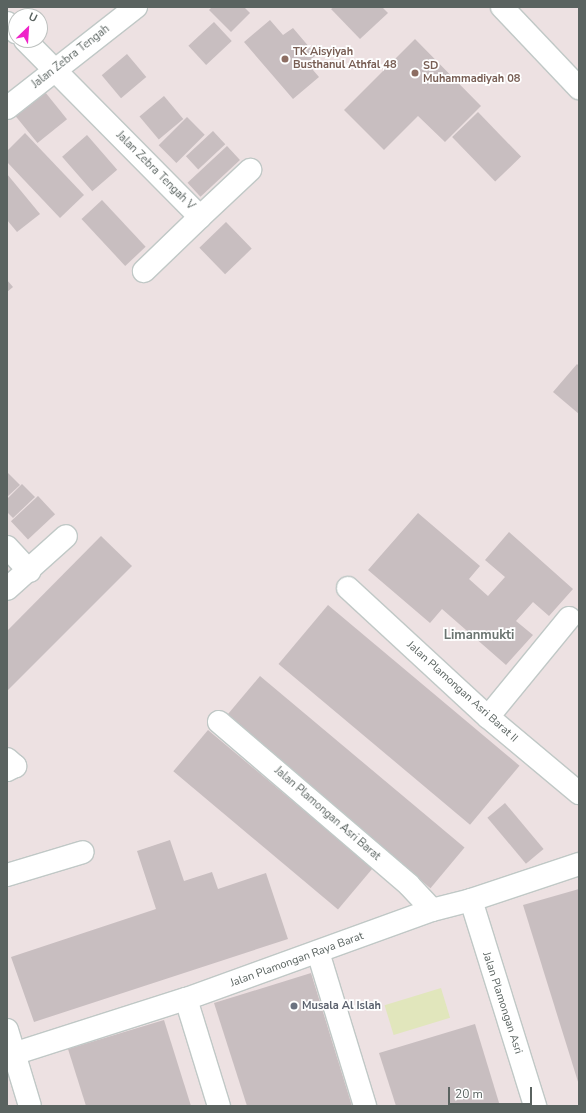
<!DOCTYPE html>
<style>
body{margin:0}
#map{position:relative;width:586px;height:1113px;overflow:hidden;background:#ede1e2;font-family:"Nunito Sans",sans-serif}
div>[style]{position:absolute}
.green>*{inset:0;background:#e1e6bc;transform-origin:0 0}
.building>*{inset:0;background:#c8bec0;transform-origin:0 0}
.roads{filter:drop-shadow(1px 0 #c0c8c6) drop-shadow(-1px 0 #c0c8c6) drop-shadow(0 1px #c0c8c6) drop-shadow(0 -1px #c0c8c6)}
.minor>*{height:22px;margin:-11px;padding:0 11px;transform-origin:11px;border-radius:11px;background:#fff}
.dots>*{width:11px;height:11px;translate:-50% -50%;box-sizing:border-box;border:2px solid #fff;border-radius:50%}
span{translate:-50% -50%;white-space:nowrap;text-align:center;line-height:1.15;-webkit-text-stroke:3.5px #fff;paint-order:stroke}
.education-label{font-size:11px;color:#785e54;font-weight:700}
.left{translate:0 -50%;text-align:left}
.street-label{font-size:11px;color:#5a6360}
.worship-label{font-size:11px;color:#5b616d;font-weight:700}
.quarter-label{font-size:13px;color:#6b7571;font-weight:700}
.frame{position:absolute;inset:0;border:8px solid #5a6360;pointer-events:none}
.north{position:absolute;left:8px;top:8px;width:40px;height:40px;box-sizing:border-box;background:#fff;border:1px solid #bdc1bf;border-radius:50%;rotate:25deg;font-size:11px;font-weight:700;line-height:16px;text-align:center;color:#5a6360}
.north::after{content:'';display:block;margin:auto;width:14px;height:18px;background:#ef25c9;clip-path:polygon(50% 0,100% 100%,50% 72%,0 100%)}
.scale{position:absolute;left:448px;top:1087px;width:84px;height:18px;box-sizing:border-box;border:2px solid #5a6360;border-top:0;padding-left:5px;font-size:12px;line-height:14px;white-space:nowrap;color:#5a6360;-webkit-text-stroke:3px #fff;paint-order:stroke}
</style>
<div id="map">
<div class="green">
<i style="left:441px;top:988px;width:31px;height:59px;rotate:73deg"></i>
</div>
<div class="building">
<i style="clip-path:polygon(212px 7px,244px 7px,250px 13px,231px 32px,209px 10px)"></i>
<i style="clip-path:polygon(334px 7px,382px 7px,388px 13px,360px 39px,331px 9px)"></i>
<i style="clip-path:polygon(270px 20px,283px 35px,293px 28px,316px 55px,307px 63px,319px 77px,293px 99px,244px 42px)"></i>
<i style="left:214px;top:22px;width:26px;height:35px;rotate:47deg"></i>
<i style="clip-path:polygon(415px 39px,481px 106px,445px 142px,418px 116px,384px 150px,344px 110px)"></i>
<i style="left:127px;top:54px;width:30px;height:33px;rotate:50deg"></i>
<i style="left:45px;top:92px;width:35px;height:38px;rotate:51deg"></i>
<i style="left:164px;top:96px;width:30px;height:32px;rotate:50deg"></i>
<i style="left:478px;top:112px;width:62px;height:36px;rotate:46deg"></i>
<i style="left:187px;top:117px;width:25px;height:40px;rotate:45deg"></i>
<i style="left:213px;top:131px;width:18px;height:37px;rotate:47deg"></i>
<i style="clip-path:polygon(25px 133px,84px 195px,60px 218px,7px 162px,7px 151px)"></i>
<i style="left:87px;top:135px;width:46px;height:33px;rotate:49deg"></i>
<i style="left:227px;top:146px;width:19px;height:54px;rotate:47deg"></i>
<i style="clip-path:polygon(7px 174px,40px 214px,17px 232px,7px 220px)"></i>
<i style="left:102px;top:200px;width:64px;height:28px;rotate:47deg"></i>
<i style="left:226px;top:222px;width:37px;height:37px;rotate:46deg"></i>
<i style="clip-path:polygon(7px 280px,13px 287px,7px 292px)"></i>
<i style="clip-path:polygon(577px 364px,579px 366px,579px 414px,553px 392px)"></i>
<i style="clip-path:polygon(7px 472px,20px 485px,7px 497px)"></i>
<i style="clip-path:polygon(22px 484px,35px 497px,13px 518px,7px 512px,7px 499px)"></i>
<i style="left:38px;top:496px;width:25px;height:37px;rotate:47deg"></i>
<i style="clip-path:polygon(418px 513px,480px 566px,469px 579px,488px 596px,505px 577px,485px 560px,509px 532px,573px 589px,549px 616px,533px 602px,516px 621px,533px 635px,506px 665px,442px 609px,430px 623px,368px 570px)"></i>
<i style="clip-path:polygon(101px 536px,132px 566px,7px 691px,7px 631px)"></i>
<i style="left:328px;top:605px;width:250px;height:77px;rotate:40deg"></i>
<i style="left:260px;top:676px;width:267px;height:53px;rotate:40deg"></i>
<i style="left:208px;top:730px;width:215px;height:54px;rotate:40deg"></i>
<i style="left:505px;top:803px;width:60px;height:23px;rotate:50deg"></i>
<i style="clip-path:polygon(170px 840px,184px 881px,212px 872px,218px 889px,266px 873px,288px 939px,34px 1022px,11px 957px,156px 909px,137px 851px)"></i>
<i style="clip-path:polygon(579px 889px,579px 1085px,523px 905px)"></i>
<i style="clip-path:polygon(311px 973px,352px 1106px,247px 1106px,214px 1003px)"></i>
<i style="clip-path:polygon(164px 1020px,191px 1106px,86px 1106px,68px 1049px)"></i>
<i style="clip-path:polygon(475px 1024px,500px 1106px,396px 1106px,379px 1053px)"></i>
</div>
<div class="roads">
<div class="minor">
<i style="left:502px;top:7px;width:112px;rotate:46.5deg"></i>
<i style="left:7px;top:23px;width:13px;rotate:45deg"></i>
<i style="left:25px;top:40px;width:249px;rotate:45.3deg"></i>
<i style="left:200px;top:217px;width:78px;rotate:136deg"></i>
<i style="left:7px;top:108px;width:164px;rotate:-38.1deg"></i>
<i style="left:200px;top:217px;width:69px;rotate:-43.2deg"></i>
<i style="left:7px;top:547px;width:33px;rotate:47deg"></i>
<i style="left:348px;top:588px;width:190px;rotate:42.7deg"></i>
<i style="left:488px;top:717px;width:119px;rotate:39.9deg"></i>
<i style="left:7px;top:589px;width:79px;rotate:-41.9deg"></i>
<i style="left:488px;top:717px;width:128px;rotate:-50.7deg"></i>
<i style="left:219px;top:722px;width:250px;rotate:40.6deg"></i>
<i style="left:409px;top:885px;width:34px;rotate:47deg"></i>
<i style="left:7px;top:759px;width:11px;rotate:41deg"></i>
<i style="left:15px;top:766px;width:9px;rotate:153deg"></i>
<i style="left:7px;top:875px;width:79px;rotate:-16.8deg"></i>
<i style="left:471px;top:900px;width:216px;rotate:72.7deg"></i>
<i style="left:318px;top:952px;width:161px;rotate:73deg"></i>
<i style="left:186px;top:999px;width:112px;rotate:72.9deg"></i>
<i style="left:7px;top:1030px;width:79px;rotate:73.2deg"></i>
<i style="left:7px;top:1056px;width:188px;rotate:-17.7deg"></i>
<i style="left:186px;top:999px;width:262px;rotate:-19.9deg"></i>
<i style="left:432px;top:910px;width:40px;rotate:-14.4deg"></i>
<i style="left:471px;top:900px;width:114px;rotate:-18.4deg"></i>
</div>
</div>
<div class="dots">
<i style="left:285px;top:59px;background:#8d6e63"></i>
<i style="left:415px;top:73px;background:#8d6e63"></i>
<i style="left:294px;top:1006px;background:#6b7280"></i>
</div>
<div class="education-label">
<span class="left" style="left:293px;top:59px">TK Aisyiyah<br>Busthanul Athfal 48</span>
<span class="left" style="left:423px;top:73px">SD<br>Muhammadiyah 08</span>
</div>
<div class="street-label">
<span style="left:71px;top:57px;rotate:-38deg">Jalan Zebra Tengah</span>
<span style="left:155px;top:171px;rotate:45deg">Jalan Zebra Tengah V</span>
<span style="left:462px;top:692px;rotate:42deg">Jalan Plamongan Asri Barat II</span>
<span style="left:327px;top:814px;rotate:41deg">Jalan Plamongan Asri Barat</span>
<span style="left:297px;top:960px;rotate:-20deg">Jalan Plamongan Raya Barat</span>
<span style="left:502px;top:1003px;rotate:72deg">Jalan Plamongan Asri</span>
</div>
<div class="worship-label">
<span class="left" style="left:302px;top:1006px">Musala Al Islah</span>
</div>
<div class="quarter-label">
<span style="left:479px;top:635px">Limanmukti</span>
</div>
<div class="frame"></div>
<div class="north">U</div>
<div class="scale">20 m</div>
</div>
